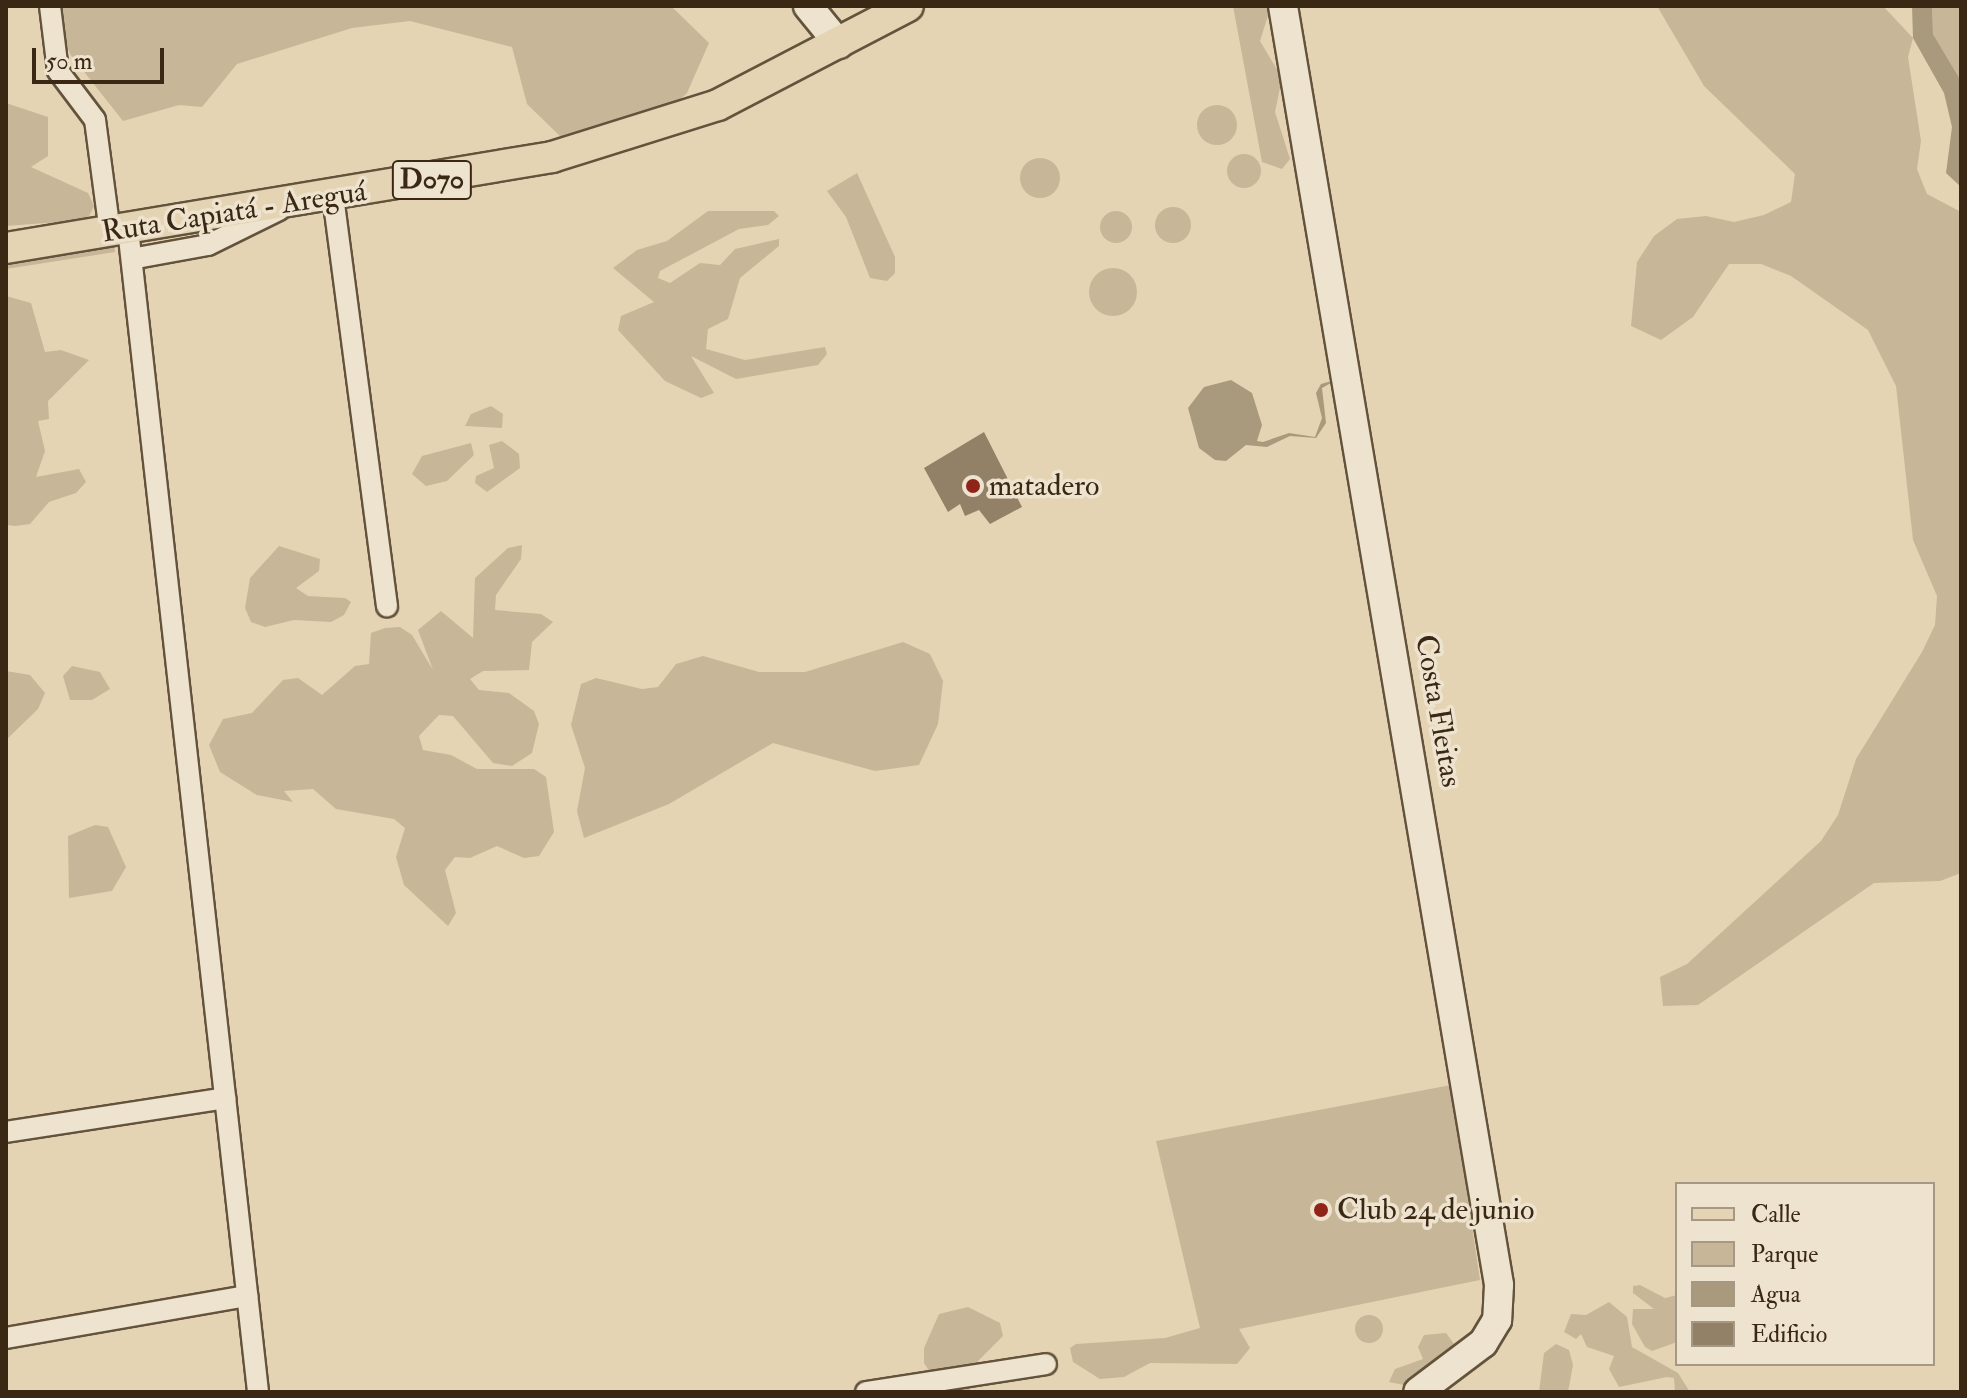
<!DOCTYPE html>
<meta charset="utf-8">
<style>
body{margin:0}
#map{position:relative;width:1967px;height:1398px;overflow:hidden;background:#e4d4b3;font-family:"IM FELL Double Pica",serif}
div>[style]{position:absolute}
.green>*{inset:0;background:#c7b798}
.round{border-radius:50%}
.water>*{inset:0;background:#aa9a7d}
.building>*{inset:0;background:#928167}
.roads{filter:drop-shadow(2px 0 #64533c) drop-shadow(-2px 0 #64533c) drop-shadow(0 2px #64533c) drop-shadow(0 -2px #64533c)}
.street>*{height:20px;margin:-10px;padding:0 10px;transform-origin:10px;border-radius:10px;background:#ede3ce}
.secondary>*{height:28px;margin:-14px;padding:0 14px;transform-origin:14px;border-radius:14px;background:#ede3ce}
.primary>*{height:30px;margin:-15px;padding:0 15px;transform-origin:15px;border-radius:15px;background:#e4d4b3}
.dots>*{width:22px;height:22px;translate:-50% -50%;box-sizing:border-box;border:4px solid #ede3ce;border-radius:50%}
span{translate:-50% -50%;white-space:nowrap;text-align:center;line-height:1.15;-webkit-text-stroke:7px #ede3ce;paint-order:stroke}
.shield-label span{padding:2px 6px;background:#ede3ce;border:2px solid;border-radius:6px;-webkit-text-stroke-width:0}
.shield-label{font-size:28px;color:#3a2815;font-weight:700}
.street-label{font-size:30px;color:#3a2815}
.poi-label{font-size:30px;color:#3a2815}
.left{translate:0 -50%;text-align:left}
.frame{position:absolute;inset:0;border:8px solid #3a2815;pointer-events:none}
.legend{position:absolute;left:1675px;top:1182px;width:260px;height:184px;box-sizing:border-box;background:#ede3ce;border:2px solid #a59884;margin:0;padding:10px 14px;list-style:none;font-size:24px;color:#3a2815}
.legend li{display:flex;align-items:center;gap:16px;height:40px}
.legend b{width:40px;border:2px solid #a59884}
.scale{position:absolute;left:32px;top:48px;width:132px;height:36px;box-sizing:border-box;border:4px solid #3a2815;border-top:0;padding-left:10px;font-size:24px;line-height:28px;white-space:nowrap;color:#3a2815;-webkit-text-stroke:6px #ede3ce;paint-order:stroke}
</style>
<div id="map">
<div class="green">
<i style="clip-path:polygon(53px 6px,671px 6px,709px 43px,687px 93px,644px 131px,568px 144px,527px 104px,512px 47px,410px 21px,352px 28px,237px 64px,202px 107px,179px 105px,123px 121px,70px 54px)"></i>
<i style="clip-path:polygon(1233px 6px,1271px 6px,1260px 41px,1282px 78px,1275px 112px,1290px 159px,1282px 169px,1262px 162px)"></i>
<i style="clip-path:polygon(1657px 6px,1883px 6px,1913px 38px,1908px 57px,1921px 141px,1917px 169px,1927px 194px,1961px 212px,1961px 873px,1940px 881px,1874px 883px,1698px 1005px,1663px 1006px,1660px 977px,1687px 964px,1821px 841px,1838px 815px,1856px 759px,1922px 652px,1935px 625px,1937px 596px,1913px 540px,1896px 386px,1868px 330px,1791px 276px,1761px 264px,1729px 264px,1693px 317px,1661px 340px,1631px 326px,1637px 262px,1654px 236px,1677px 219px,1706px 216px,1734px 222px,1764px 215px,1791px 202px,1795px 174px,1704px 86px)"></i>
<i style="clip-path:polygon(1932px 6px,1961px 6px,1961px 81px,1933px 34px)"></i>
<i style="clip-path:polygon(6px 103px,48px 117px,48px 156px,31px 167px,88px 193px,94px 206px,87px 220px,6px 226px)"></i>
<i class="round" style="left:1197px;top:105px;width:40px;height:40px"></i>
<i class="round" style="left:1227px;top:154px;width:34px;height:34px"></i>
<i class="round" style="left:1020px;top:158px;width:40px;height:40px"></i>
<i style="clip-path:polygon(857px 173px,895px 257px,895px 273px,887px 281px,870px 278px,846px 217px,827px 191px)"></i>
<i class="round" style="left:1155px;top:207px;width:36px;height:36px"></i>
<i class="round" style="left:1100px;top:211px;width:32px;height:32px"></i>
<i style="clip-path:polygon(708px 211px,774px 211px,779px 216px,768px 225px,739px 229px,660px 271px,658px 278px,670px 283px,700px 263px,720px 265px,735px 249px,779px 239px,779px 246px,740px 278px,728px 319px,708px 329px,706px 349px,745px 360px,825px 347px,827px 354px,818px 365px,736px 379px,691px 356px,714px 393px,701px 398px,665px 381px,618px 330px,621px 316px,654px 302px,613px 268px,637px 250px,667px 241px)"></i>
<i style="clip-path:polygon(114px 244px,115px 252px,6px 269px,6px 262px)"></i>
<i class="round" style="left:1089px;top:268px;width:48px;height:48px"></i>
<i style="clip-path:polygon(6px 296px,31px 303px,45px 352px,61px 350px,89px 360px,48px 401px,49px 419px,38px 421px,45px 451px,36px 477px,79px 469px,86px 482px,76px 493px,49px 502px,30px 524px,15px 526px,6px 525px)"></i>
<i style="clip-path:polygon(491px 406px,503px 414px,502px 428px,465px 426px,471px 414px)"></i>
<i style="clip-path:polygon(502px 441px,519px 454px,520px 468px,487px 492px,475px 483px,476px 476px,494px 468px,489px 445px)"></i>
<i style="clip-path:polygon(471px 443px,474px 455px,447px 481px,426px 486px,412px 474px,422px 456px)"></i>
<i style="clip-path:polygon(522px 545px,521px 559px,496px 595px,495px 610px,541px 614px,553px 622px,532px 642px,529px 670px,483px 671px,470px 679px,479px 690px,509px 693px,534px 711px,539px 724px,532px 753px,512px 766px,493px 763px,453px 716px,439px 715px,419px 736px,423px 750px,451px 755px,477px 769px,534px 769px,546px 777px,554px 832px,539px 856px,524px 858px,497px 846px,470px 858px,455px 857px,445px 870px,456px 913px,448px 926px,404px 885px,396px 857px,405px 828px,394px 819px,336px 809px,313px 789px,284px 791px,293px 802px,257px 795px,220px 772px,209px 745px,223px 719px,252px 713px,283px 680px,298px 678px,322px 695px,355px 666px,369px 664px,371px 633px,385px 628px,400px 627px,412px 635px,433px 670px,418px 630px,441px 611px,473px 638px,475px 578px,508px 548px)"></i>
<i style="clip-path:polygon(279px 546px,320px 559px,319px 571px,296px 588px,308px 596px,345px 598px,351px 602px,344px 615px,331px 622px,294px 620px,265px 627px,251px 622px,245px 608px,250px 578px)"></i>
<i style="clip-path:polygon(903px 642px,930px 654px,943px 681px,938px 724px,919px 765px,875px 771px,773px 743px,669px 804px,584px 838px,577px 811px,585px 768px,571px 725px,581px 684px,596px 678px,642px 689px,658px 687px,676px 664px,703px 656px,759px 672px,805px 672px)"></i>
<i style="clip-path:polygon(72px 666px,100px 672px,110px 689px,92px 700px,70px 700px,63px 676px)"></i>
<i style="clip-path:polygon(6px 671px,30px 675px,45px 693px,38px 709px,6px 740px)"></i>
<i style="clip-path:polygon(95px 825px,108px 827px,126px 867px,112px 891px,69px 898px,68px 836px)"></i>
<i style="clip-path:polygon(1451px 1085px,1480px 1280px,1239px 1329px,1250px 1348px,1237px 1364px,1150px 1363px,1124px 1377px,1100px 1379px,1073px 1362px,1070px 1348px,1076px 1344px,1165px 1338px,1200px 1328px,1156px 1141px)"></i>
<i style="clip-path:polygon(1640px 1285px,1665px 1298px,1677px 1295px,1677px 1342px,1652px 1351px,1645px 1347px,1632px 1324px,1633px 1309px,1654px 1309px,1633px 1293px,1633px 1286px)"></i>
<i style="clip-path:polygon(1609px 1302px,1627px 1317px,1632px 1347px,1678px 1373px,1690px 1392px,1675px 1392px,1674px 1378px,1667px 1377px,1619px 1387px,1609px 1369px,1614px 1356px,1587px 1347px,1581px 1334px,1576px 1339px,1564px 1332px,1571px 1314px,1586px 1315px)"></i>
<i style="clip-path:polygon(968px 1307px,1000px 1323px,1003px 1336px,978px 1361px,969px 1392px,943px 1392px,924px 1363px,924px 1348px,939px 1314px)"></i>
<i class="round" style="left:1355px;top:1315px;width:28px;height:28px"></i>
<i style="clip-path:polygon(1446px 1333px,1454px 1344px,1444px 1356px,1404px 1385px,1389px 1382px,1395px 1369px,1423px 1359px,1418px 1347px,1424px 1335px)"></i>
<i style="clip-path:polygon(1556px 1344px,1569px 1350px,1573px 1365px,1568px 1392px,1539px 1392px,1544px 1353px)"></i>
</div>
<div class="water">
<i style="clip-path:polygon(1912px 6px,1932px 6px,1933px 34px,1961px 81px,1961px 187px,1946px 173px,1952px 127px,1944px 93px,1913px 38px)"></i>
<i style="clip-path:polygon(1231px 380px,1252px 393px,1262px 425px,1257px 441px,1263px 442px,1289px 433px,1315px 437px,1322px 418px,1316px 393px,1321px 384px,1335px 380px,1396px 755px,1331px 383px,1322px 388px,1326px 423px,1316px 438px,1290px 436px,1267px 447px,1246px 445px,1226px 461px,1215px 460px,1199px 448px,1188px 408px,1204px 387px)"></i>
</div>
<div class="building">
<i style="clip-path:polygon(984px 432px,1022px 507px,990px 524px,979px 510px,965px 516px,960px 504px,948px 512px,924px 468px)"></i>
</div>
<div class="roads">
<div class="street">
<i style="left:50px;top:6px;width:65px;rotate:83deg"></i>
<i style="left:58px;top:71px;width:61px;rotate:52.9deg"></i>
<i style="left:95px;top:120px;width:113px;rotate:82.4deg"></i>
<i style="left:333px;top:196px;width:414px;rotate:82.5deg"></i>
<i style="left:128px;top:229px;width:1170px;rotate:83.62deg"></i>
<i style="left:142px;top:257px;width:67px;rotate:-10.3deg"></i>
<i style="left:208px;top:245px;width:79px;rotate:-26.2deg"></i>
<i style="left:6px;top:1132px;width:222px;rotate:-8.8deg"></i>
<i style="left:6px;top:1338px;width:245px;rotate:-9.9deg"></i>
<i style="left:866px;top:1392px;width:182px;rotate:-8.8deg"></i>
</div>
<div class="secondary">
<i style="left:808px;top:6px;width:49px;rotate:50.8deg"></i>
<i style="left:1283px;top:6px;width:1297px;rotate:80.41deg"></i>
<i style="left:1499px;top:1285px;width:35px;rotate:93deg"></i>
<i style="left:1497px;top:1320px;width:27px;rotate:121deg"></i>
<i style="left:1483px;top:1343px;width:81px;rotate:143deg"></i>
</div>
<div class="primary">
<i style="left:6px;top:248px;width:554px;rotate:-9.46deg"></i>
<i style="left:552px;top:157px;width:174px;rotate:-17.4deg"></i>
<i style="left:718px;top:105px;width:214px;rotate:-27.5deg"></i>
</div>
</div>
<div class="dots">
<i style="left:973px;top:486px;background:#8f2418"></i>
<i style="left:1321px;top:1210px;background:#8f2418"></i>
</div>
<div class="shield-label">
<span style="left:432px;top:180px">D070</span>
</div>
<div class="street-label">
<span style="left:234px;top:212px;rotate:-9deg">Ruta Capiatá - Areguá</span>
<span style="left:1438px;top:711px;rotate:80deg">Costa Fleitas</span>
</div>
<div class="poi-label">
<span class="left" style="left:989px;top:486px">matadero</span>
<span class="left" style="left:1337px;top:1210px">Club 24 de junio</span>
</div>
<div class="frame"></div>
<ul class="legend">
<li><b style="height:10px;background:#e4d4b3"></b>Calle</li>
<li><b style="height:22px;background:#c7b798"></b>Parque</li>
<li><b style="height:22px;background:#aa9a7d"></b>Agua</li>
<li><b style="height:22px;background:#928167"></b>Edificio</li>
</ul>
<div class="scale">50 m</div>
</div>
